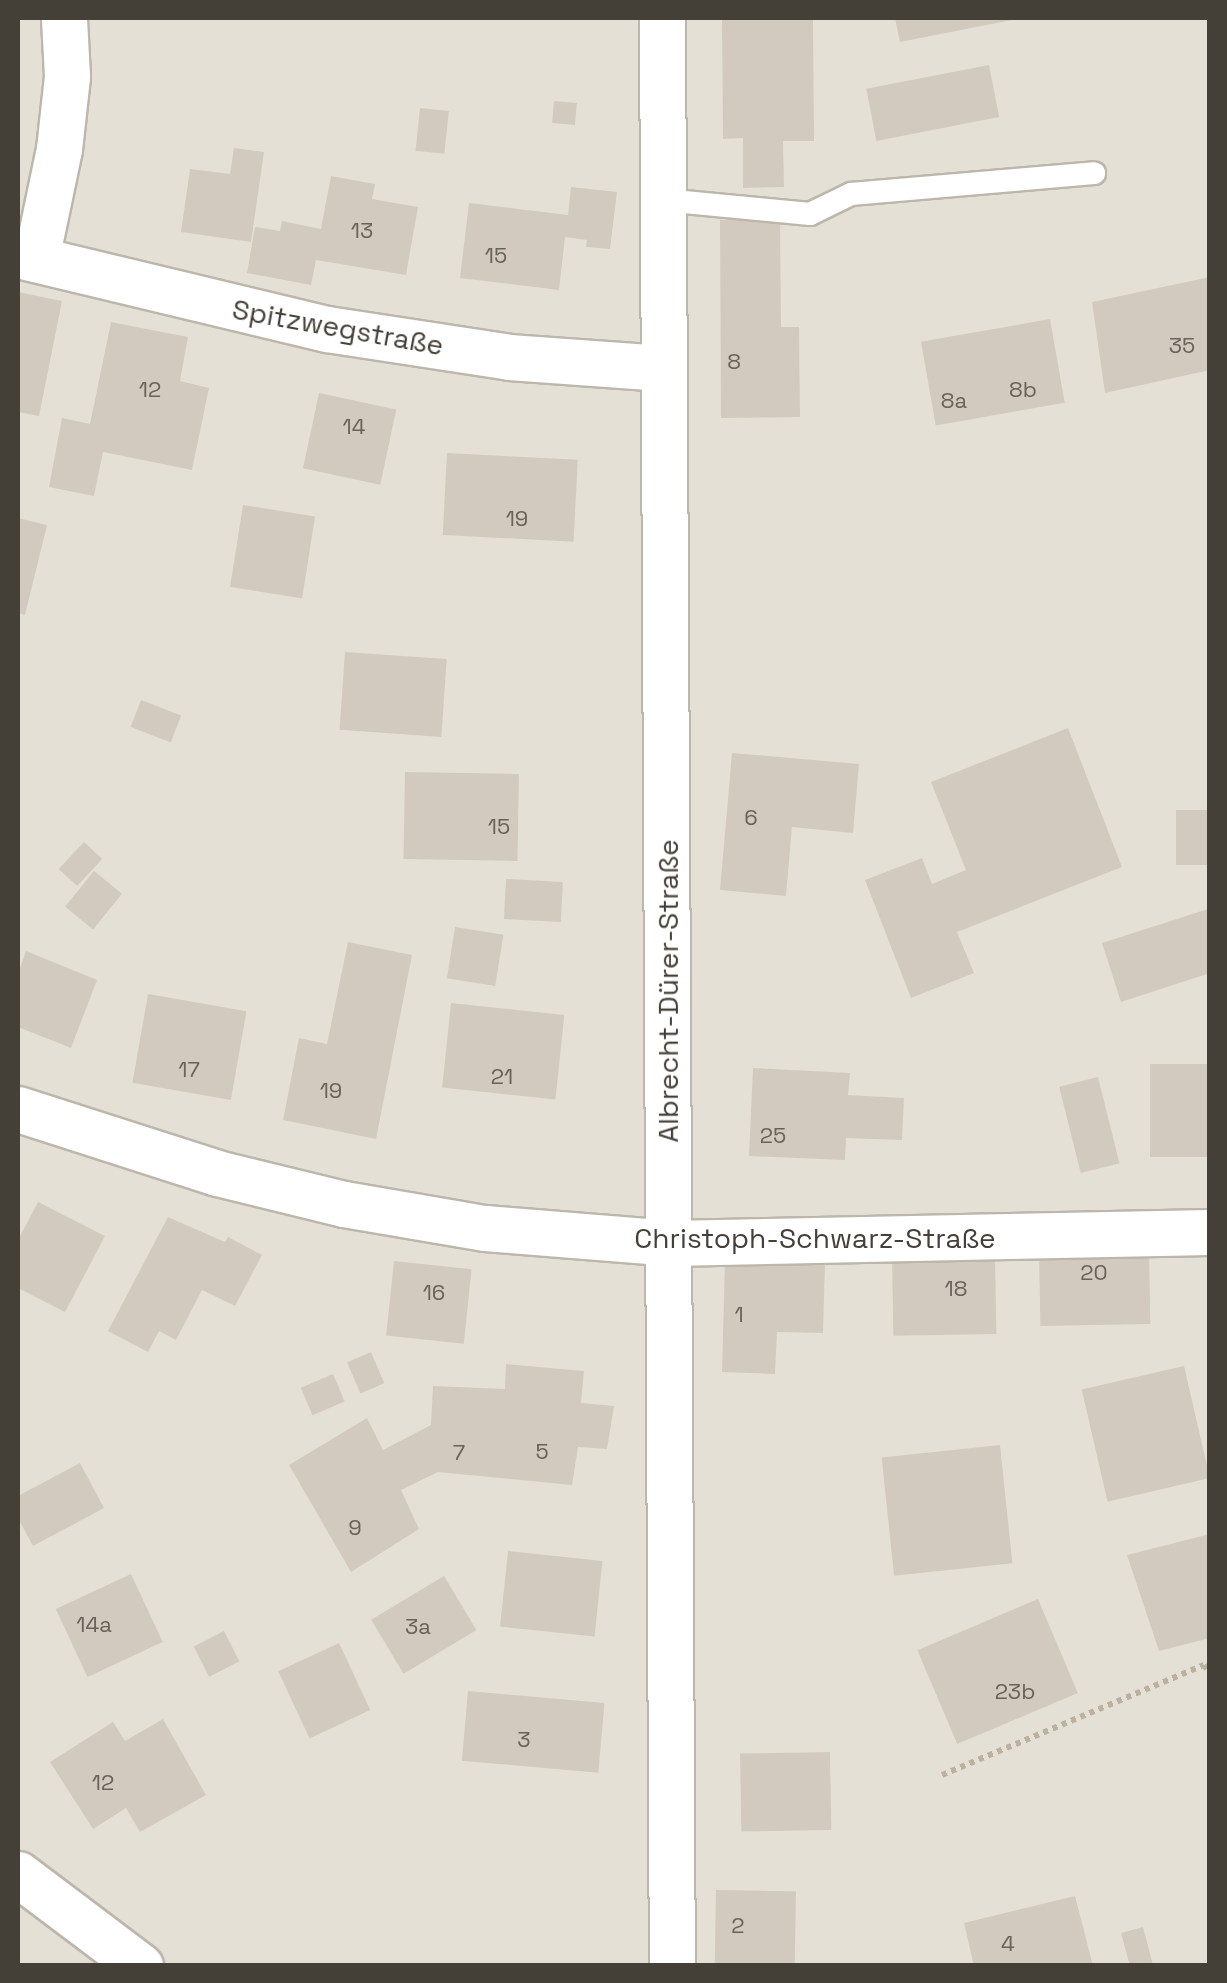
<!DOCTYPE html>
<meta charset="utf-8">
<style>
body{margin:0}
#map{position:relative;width:1227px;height:1983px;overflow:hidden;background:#f1eee7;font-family:"Space Grotesk",sans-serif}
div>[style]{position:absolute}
.residential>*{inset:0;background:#e5e0d6;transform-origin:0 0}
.building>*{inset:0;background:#d2cabe;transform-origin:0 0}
.path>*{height:6px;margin-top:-3px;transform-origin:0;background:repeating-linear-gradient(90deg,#bcb19e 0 5px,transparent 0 10px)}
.roads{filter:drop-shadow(2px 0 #bcb6ab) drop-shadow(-2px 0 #bcb6ab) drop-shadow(0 2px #bcb6ab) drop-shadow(0 -2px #bcb6ab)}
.lane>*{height:22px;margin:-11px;padding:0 11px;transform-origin:11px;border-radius:11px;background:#fff}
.street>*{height:45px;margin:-22.5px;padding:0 22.5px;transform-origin:22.5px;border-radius:22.5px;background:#fff}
span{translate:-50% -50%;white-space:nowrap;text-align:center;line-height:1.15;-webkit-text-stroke:8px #fff;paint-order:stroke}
.number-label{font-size:22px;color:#686259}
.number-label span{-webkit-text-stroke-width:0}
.street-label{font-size:28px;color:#443f37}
.frame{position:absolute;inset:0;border:20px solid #443f37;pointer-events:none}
</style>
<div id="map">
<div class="residential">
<i style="left:18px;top:18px;width:1191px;height:1947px"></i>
</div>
<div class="building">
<i style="clip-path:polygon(722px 18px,813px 18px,814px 141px,783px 141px,784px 187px,743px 188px,743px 138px,723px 139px)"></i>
<i style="clip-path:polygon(895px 18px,1017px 18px,1017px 19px,900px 42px)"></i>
<i style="left:989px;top:65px;width:53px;height:125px;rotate:79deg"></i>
<i style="left:554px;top:101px;width:23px;height:22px;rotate:5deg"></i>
<i style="left:420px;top:108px;width:29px;height:43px;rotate:6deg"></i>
<i style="clip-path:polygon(234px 148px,264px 152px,251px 242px,181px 232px,190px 169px,230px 174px)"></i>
<i style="clip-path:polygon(331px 176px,375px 184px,372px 199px,418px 207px,406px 275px,316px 260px,311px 285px,247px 273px,255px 227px,280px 231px,282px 221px,321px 229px)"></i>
<i style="clip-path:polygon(571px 187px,617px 192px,610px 249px,586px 247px,587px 240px,565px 237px,559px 290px,460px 278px,469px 203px,568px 215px)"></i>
<i style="clip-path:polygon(720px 220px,780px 220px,781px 327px,799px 327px,800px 417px,721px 418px)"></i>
<i style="clip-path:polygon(1210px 277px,1210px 370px,1105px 393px,1092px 302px)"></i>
<i style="clip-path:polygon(18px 292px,62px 301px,39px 416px,18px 412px)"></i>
<i style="left:1050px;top:319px;width:85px;height:131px;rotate:80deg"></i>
<i style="clip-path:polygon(111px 322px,188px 337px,180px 381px,209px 388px,192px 470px,103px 452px,94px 496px,49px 487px,62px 418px,90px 424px)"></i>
<i style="left:319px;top:393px;width:79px;height:77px;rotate:12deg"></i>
<i style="left:447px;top:453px;width:131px;height:82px;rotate:3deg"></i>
<i style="left:243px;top:505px;width:73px;height:83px;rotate:9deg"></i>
<i style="clip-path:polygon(18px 518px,47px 525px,25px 615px,18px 613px)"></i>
<i style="left:345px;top:652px;width:102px;height:78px;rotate:4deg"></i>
<i style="left:141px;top:700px;width:43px;height:29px;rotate:21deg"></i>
<i style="clip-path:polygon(1068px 728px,1122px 867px,957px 932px,974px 973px,911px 998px,865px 880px,922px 858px,932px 884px,966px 870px,931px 782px)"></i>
<i style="clip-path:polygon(732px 753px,859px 764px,853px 833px,792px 827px,786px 896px,720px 890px)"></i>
<i style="left:405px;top:772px;width:114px;height:87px;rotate:1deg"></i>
<i style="left:1210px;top:810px;width:55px;height:34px;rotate:90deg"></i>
<i style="left:84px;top:842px;width:25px;height:37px;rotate:43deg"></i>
<i style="left:94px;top:871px;width:36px;height:46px;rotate:39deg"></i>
<i style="left:506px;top:879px;width:57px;height:40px;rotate:3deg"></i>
<i style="clip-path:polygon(1208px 909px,1210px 973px,1121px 1002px,1102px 943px)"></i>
<i style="left:455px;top:927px;width:49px;height:52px;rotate:9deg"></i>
<i style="clip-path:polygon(348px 942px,412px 955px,376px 1139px,283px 1120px,299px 1038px,327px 1044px)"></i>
<i style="clip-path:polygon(26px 951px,97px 980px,71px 1048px,18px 1027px,18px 974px)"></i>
<i style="left:148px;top:994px;width:100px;height:90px;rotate:10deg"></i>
<i style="left:451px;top:1003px;width:114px;height:85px;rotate:6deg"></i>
<i style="left:1210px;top:1064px;width:93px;height:60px;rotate:90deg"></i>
<i style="clip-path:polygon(753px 1068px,850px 1073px,848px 1095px,904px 1098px,902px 1140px,846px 1138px,845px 1160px,749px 1156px)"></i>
<i style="left:1098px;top:1077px;width:89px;height:40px;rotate:76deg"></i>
<i style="clip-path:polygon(38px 1202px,105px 1236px,65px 1312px,18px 1288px,18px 1240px)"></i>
<i style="clip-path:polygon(168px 1217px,225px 1242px,228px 1237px,262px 1255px,235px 1306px,202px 1290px,176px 1340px,159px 1331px,148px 1352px,108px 1331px)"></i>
<i style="left:1149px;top:1247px;width:77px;height:110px;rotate:89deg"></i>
<i style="left:995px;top:1255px;width:79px;height:103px;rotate:89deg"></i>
<i style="clip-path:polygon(725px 1260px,825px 1263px,823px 1333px,777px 1332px,775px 1374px,722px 1372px)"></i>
<i style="left:394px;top:1261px;width:78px;height:75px;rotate:6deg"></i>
<i style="left:371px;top:1352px;width:34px;height:26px;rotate:67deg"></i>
<i style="clip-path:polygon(506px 1364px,584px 1371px,581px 1403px,614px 1406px,607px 1449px,578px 1447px,572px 1485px,438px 1472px,401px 1490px,419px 1529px,351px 1572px,289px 1465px,367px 1418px,383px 1450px,431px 1425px,433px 1386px,505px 1389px)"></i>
<i style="left:1184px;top:1366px;width:115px;height:105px;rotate:77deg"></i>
<i style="left:333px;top:1374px;width:30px;height:35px;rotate:67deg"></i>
<i style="left:1000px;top:1445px;width:119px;height:119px;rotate:84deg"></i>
<i style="clip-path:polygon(80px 1463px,104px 1508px,33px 1546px,18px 1518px,18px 1496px)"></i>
<i style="clip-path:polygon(1210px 1534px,1210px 1638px,1159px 1651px,1127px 1555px)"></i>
<i style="left:508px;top:1551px;width:95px;height:76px;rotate:6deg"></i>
<i style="left:131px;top:1574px;width:75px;height:83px;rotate:65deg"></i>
<i style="left:444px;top:1576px;width:63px;height:85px;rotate:59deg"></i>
<i style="left:1038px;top:1599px;width:102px;height:131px;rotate:67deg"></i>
<i style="left:224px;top:1631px;width:34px;height:34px;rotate:63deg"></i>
<i style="left:339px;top:1643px;width:74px;height:67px;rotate:65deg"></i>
<i style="left:468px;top:1691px;width:137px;height:70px;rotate:5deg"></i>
<i style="clip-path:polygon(163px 1719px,206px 1795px,140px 1832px,126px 1808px,93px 1829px,50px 1762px,113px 1722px,125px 1741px)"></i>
<i style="left:830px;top:1752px;width:78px;height:90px;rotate:89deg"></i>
<i style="left:716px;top:1890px;width:80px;height:76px;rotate:1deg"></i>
<i style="clip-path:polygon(1075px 1896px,1093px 1966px,974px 1966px,964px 1923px)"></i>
<i style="clip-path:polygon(1143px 1927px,1153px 1965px,1130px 1966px,1121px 1933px)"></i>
</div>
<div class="path">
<i style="left:942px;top:1775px;width:284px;rotate:-22.8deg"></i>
<i style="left:1204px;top:1665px;width:10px;rotate:53deg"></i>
</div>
<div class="roads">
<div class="lane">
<i style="left:663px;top:200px;width:148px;rotate:5.4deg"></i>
<i style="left:810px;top:214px;width:46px;rotate:-26deg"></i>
<i style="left:851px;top:194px;width:244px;rotate:-4.9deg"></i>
</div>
<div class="street">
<i style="left:662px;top:18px;width:1948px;rotate:89.71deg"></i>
<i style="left:18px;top:255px;width:318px;rotate:13.5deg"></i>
<i style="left:327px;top:329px;width:184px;rotate:8.7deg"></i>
<i style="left:509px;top:357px;width:154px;rotate:4.1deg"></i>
<i style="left:36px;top:259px;width:112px;rotate:-78.2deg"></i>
<i style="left:59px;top:149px;width:73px;rotate:-83.7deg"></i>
<i style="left:67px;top:76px;width:58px;rotate:-93deg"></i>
<i style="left:18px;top:1109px;width:209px;rotate:17.8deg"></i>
<i style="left:217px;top:1173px;width:131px;rotate:13.7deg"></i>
<i style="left:344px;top:1204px;width:143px;rotate:9.7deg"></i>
<i style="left:485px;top:1228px;width:186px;rotate:4.6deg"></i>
<i style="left:670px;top:1243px;width:540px;rotate:-1.17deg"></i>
<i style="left:18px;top:1874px;width:153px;rotate:37deg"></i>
</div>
</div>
<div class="number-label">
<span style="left:362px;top:231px">13</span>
<span style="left:496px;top:256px">15</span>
<span style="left:1182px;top:346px">35</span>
<span style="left:734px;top:362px">8</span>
<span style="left:150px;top:390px">12</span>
<span style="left:1023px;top:390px">8b</span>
<span style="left:954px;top:401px">8a</span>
<span style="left:354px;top:427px">14</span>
<span style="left:517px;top:519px">19</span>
<span style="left:751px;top:818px">6</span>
<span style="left:499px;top:827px">15</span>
<span style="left:189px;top:1070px">17</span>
<span style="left:502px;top:1077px">21</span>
<span style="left:331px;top:1091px">19</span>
<span style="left:773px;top:1136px">25</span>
<span style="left:1094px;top:1273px">20</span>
<span style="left:956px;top:1289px">18</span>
<span style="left:434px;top:1293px">16</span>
<span style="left:739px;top:1315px">1</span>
<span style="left:542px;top:1452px">5</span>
<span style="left:459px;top:1453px">7</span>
<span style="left:355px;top:1528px">9</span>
<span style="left:94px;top:1625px">14a</span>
<span style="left:418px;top:1627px">3a</span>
<span style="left:1015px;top:1692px">23b</span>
<span style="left:524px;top:1740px">3</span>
<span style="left:103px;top:1783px">12</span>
<span style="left:738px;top:1926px">2</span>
<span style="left:1008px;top:1944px">4</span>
</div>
<div class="street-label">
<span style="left:338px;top:327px;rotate:10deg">Spitzwegstraße</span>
<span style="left:668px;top:991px;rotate:-90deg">Albrecht-Dürer-Straße</span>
<span style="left:815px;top:1238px">Christoph-Schwarz-Straße</span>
</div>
<div class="frame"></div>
</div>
